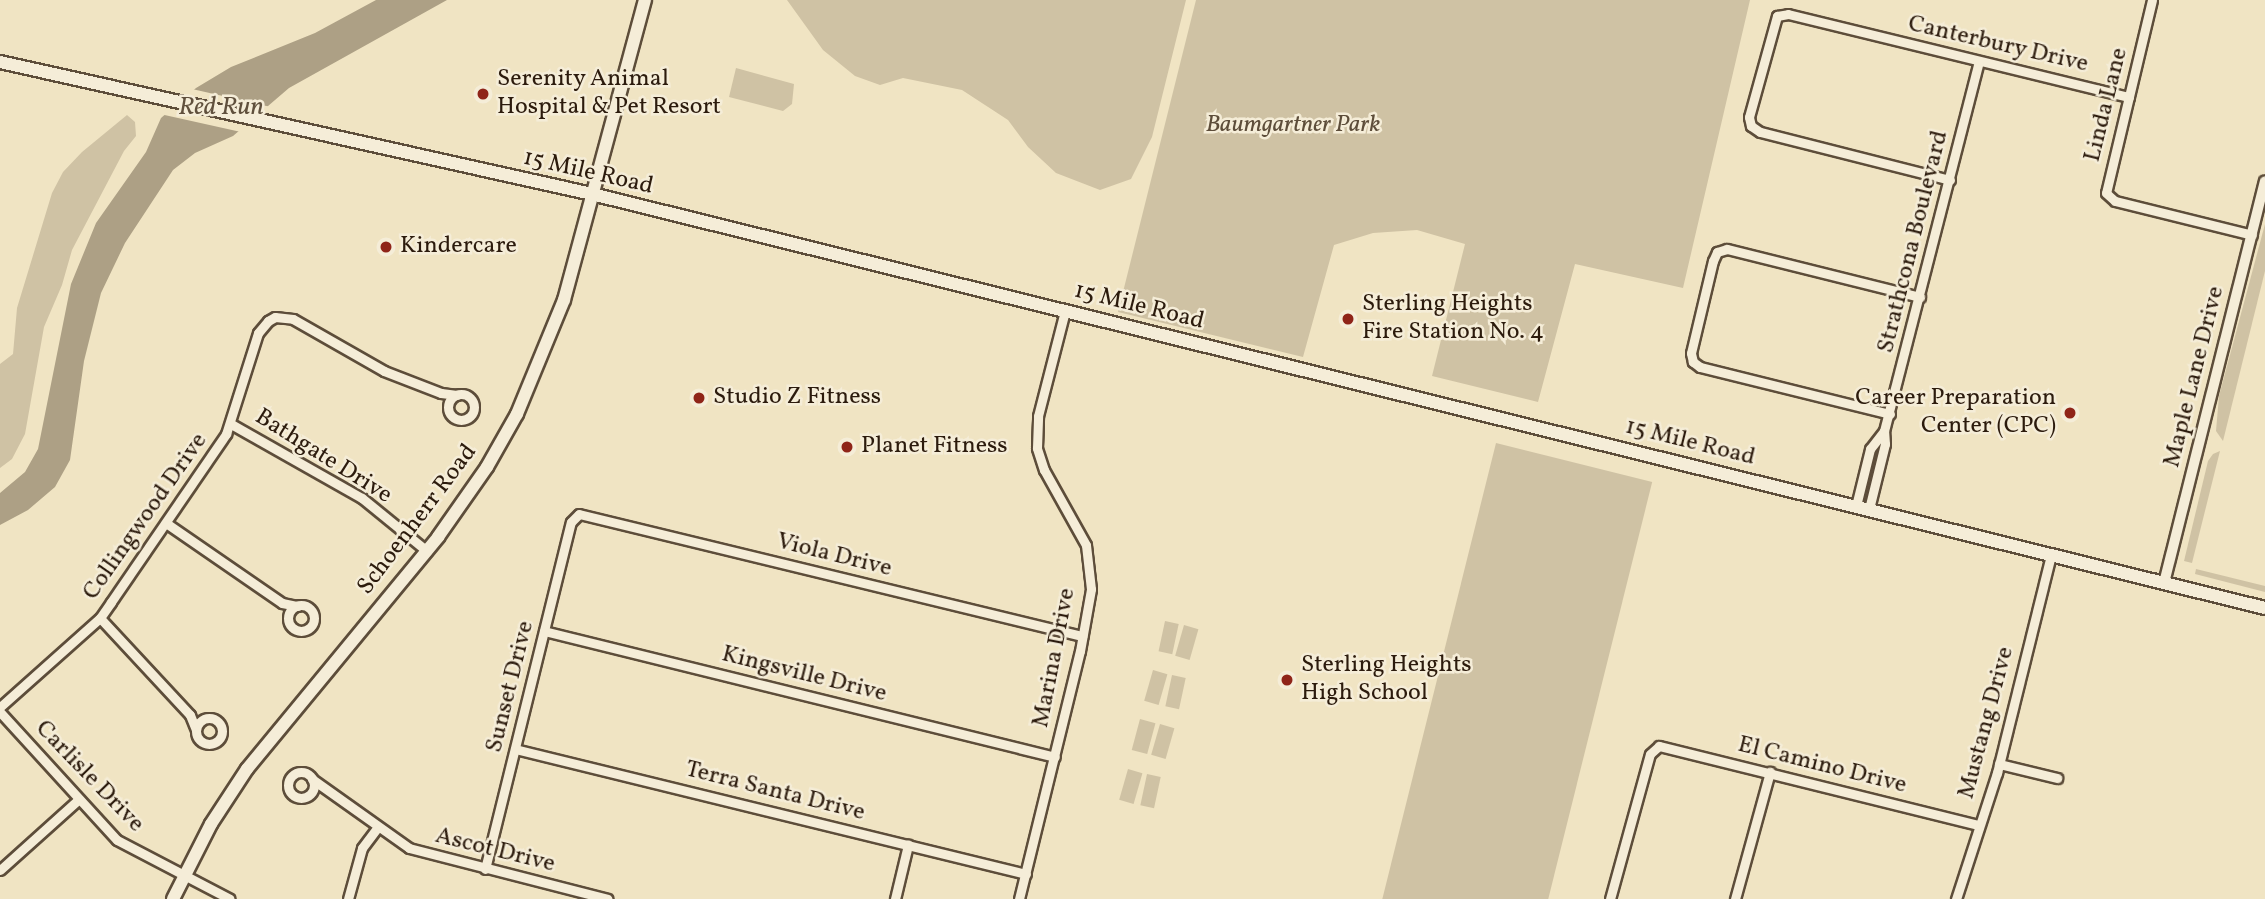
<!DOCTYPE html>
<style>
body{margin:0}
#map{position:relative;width:2265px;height:899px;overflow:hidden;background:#f0e4c3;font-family:Vollkorn,serif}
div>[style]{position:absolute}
.green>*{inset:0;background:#cfc2a4;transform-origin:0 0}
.water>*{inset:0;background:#ada085}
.pier>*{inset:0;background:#f0e4c3}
.roads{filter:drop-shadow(2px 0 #5d4d3a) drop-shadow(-2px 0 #5d4d3a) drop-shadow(0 2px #5d4d3a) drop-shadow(0 -2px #5d4d3a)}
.minor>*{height:9px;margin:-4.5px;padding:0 4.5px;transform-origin:4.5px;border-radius:4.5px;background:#f5edd8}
.minor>.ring{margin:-4.5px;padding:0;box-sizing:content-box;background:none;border:9px solid #f5edd8;border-radius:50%}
.tertiary>*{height:10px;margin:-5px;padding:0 5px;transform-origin:5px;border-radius:5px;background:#f5edd8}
.secondary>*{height:12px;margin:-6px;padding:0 6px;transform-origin:6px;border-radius:6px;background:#f5edd8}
.dots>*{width:19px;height:19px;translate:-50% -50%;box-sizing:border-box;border:4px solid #f5edd8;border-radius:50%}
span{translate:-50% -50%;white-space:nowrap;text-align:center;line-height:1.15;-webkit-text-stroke:5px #f5edd8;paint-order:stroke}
.street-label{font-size:24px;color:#2c1b0d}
.poi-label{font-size:24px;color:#2c1b0d}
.left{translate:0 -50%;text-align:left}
.right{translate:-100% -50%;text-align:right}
.park-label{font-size:24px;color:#5d4d3a;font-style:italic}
.water-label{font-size:26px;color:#60503d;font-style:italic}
</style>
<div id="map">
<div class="green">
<i style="clip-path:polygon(787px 0,1186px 0,1152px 137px,1131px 179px,1100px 190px,1056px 173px,1028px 147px,1008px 120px,962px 90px,903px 78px,880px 85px,855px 76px,823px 50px)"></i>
<i style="clip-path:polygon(1196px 0,1750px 0,1683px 288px,1575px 264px,1538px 402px,1432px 376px,1465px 244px,1417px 230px,1373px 233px,1334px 245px,1303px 357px,1118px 312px)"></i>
<i style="clip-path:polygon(736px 68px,794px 84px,792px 104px,783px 111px,729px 97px)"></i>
<i style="clip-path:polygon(127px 115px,135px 122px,136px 136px,124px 151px,72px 250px,62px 285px,44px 327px,25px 434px,12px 459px,0 468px,0 364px,13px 354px,17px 308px,52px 193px,63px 172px,82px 152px)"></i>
<i style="clip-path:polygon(2265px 224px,2265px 271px,2223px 441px,2216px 431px,2219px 396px)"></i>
<i style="left:1496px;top:443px;width:161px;height:470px;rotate:14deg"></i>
<i style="clip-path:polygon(2220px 451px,2192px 563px,2184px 561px,2208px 461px,2213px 454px)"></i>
<i style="clip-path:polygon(2196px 569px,2265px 586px,2265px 592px,2195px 574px)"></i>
<i style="left:1165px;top:621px;width:14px;height:31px;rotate:12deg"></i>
<i style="left:1184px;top:625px;width:15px;height:32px;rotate:16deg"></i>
<i style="left:1153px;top:670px;width:15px;height:32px;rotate:16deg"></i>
<i style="left:1172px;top:675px;width:14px;height:32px;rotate:12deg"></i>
<i style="left:1140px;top:719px;width:16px;height:32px;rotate:15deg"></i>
<i style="left:1160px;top:724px;width:15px;height:32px;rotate:16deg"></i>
<i style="left:1128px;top:769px;width:15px;height:32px;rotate:16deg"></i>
<i style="left:1147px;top:774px;width:14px;height:32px;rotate:12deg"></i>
</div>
<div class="water">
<i style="clip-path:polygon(376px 0,447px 0,289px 88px,233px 136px,195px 153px,173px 170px,125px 243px,101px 293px,84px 361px,70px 460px,55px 487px,28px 510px,0 525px,0 493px,25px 472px,38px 449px,71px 284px,96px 223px,146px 152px,161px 118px,196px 88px,231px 67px,315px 33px)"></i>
</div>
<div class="pier">
<i style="clip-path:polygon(192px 89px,271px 107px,241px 132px,160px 114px)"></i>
</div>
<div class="roads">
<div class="minor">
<i style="left:2152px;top:0;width:198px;rotate:103.4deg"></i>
<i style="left:2106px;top:193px;width:12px;rotate:42deg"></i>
<i style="left:2115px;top:201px;width:141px;rotate:13.9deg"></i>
<i style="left:1950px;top:180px;width:196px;rotate:-165.8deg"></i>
<i style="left:1760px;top:132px;width:11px;rotate:-146deg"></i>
<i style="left:1751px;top:126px;width:9px;rotate:-103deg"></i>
<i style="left:1749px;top:117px;width:105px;rotate:-74.5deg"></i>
<i style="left:1777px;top:16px;width:11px;rotate:-10deg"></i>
<i style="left:1788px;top:14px;width:351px;rotate:13.7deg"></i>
<i class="ring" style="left:448px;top:394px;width:17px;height:17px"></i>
<i style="left:1890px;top:414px;width:196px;rotate:-166.1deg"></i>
<i style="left:1700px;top:367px;width:9px;rotate:-144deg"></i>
<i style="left:1693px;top:362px;width:9px;rotate:-103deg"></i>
<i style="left:1691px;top:353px;width:95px;rotate:-76.6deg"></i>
<i style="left:1713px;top:261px;width:10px;rotate:-66deg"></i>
<i style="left:1717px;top:252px;width:10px;rotate:-17deg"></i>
<i style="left:1727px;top:249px;width:199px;rotate:14deg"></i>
<i style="left:231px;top:424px;width:150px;rotate:29.5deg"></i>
<i style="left:362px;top:498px;width:84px;rotate:39.2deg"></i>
<i style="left:1856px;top:506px;width:59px;rotate:-76.2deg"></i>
<i style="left:1870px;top:449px;width:23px;rotate:-52deg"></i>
<i style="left:1869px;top:509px;width:67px;rotate:-76.2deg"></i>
<i style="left:1885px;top:444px;width:13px;rotate:-94deg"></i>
<i style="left:1884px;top:431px;width:381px;rotate:-75.6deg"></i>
<i style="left:166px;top:523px;width:141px;rotate:34.6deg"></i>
<i style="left:282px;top:603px;width:16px;rotate:11deg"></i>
<i class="ring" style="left:288px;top:605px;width:17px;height:17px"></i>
<i style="left:100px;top:618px;width:132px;rotate:47.1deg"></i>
<i style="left:190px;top:715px;width:16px;rotate:68deg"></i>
<i style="left:544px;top:631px;width:526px;rotate:13.85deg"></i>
<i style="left:0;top:707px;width:134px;rotate:-41.7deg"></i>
<i style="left:100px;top:618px;width:19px;rotate:-55deg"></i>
<i style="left:111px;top:602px;width:204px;rotate:-55.6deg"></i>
<i style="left:226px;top:434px;width:106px;rotate:-72.4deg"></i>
<i style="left:258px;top:333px;width:16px;rotate:-50deg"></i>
<i style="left:268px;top:321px;width:8px;rotate:-30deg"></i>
<i style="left:275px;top:317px;width:18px;rotate:6deg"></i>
<i style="left:293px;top:319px;width:105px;rotate:29.7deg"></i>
<i style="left:384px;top:371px;width:61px;rotate:21.1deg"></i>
<i style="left:441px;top:393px;width:16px;rotate:7deg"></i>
<i style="left:0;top:712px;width:173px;rotate:47.6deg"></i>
<i style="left:117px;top:840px;width:127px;rotate:27.6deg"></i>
<i class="ring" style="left:196px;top:718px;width:17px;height:17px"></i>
<i style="left:515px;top:749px;width:526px;rotate:13.75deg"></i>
<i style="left:1999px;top:764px;width:60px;rotate:13.6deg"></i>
<i class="ring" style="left:288px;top:772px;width:17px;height:17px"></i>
<i style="left:312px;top:779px;width:119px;rotate:35.4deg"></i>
<i style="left:409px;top:848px;width:205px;rotate:14.4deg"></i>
<i style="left:485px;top:869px;width:357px;rotate:-76.1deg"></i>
<i style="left:571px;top:522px;width:11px;rotate:-45deg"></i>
<i style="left:579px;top:514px;width:518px;rotate:13.63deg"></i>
<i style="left:0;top:870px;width:106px;rotate:-41.9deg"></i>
<i style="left:348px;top:899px;width:53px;rotate:-74.6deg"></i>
<i style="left:362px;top:848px;width:26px;rotate:-53deg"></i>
<i style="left:895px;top:899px;width:56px;rotate:-76.5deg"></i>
<i style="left:1019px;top:899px;width:255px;rotate:-76.2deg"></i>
<i style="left:1080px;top:651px;width:63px;rotate:-79.9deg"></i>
<i style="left:1091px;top:589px;width:44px;rotate:-96.5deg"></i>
<i style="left:1086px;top:545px;width:86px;rotate:-119.2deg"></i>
<i style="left:1044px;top:470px;width:23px;rotate:-108deg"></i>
<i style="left:1037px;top:448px;width:32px;rotate:-88deg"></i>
<i style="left:1038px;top:416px;width:108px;rotate:-75.6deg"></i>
<i style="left:1610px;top:899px;width:150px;rotate:-74.6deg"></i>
<i style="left:1650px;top:754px;width:12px;rotate:-42deg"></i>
<i style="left:1659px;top:746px;width:329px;rotate:13.9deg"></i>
<i style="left:1735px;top:899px;width:132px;rotate:-74.6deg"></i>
<i style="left:1956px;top:899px;width:133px;rotate:-72deg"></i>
<i style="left:1997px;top:773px;width:225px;rotate:-76.1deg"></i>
</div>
<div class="tertiary">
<i style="left:2164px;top:583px;width:414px;rotate:-75.9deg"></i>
</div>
<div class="secondary">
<i style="left:0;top:62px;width:607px;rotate:12.57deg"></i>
<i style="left:592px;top:194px;width:1723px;rotate:13.9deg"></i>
<i style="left:173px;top:899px;width:84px;rotate:-63.1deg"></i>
<i style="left:211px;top:824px;width:66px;rotate:-56.8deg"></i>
<i style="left:247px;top:769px;width:301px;rotate:-50.5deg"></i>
<i style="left:438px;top:537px;width:85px;rotate:-55deg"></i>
<i style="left:487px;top:467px;width:61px;rotate:-60.5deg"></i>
<i style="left:517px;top:414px;width:123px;rotate:-67.6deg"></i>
<i style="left:564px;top:300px;width:311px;rotate:-74.9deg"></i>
</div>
</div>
<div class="dots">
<i style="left:483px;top:94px;background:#8f2418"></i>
<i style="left:386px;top:247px;background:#8f2418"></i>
<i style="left:1348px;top:319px;background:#8f2418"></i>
<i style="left:699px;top:398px;background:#8f2418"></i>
<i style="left:2070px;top:413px;background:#8f2418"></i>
<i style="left:847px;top:447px;background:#8f2418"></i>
<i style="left:1287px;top:680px;background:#8f2418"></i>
</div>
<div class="street-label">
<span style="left:1998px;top:45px;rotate:13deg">Canterbury Drive</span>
<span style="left:2107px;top:105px;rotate:-76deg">Linda Lane</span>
<span style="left:588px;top:173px;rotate:13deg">15 Mile Road</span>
<span style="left:1914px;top:242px;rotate:-76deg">Strathcona Boulevard</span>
<span style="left:1139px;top:307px;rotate:14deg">15 Mile Road</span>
<span style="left:2195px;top:377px;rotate:-76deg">Maple Lane Drive</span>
<span style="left:1690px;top:443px;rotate:14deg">15 Mile Road</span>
<span style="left:323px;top:457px;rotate:32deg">Bathgate Drive</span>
<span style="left:146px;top:517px;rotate:-55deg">Collingwood Drive</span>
<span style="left:418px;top:520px;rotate:-53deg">Schoenherr Road</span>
<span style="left:834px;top:556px;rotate:14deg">Viola Drive</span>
<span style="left:1055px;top:658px;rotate:-79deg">Marina Drive</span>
<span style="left:804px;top:675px;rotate:14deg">Kingsville Drive</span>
<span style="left:511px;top:687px;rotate:-76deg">Sunset Drive</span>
<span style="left:1987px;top:723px;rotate:-75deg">Mustang Drive</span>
<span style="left:1822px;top:766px;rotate:14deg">El Camino Drive</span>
<span style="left:89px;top:777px;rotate:46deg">Carlisle Drive</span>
<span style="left:775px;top:792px;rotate:14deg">Terra Santa Drive</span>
<span style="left:495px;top:851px;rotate:14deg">Ascot Drive</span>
</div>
<div class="poi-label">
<span class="left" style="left:497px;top:94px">Serenity Animal<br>Hospital &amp; Pet Resort</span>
<span class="left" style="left:400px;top:247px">Kindercare</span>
<span class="left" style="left:1362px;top:319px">Sterling Heights<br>Fire Station No. 4</span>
<span class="left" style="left:713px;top:398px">Studio Z Fitness</span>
<span class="right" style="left:2056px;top:413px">Career Preparation<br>Center (CPC)</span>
<span class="left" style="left:861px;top:447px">Planet Fitness</span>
<span class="left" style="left:1301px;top:680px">Sterling Heights<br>High School</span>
</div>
<div class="park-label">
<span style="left:1293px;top:126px">Baumgartner Park</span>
</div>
<div class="water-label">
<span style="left:221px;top:108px">Red Run</span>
</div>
</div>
